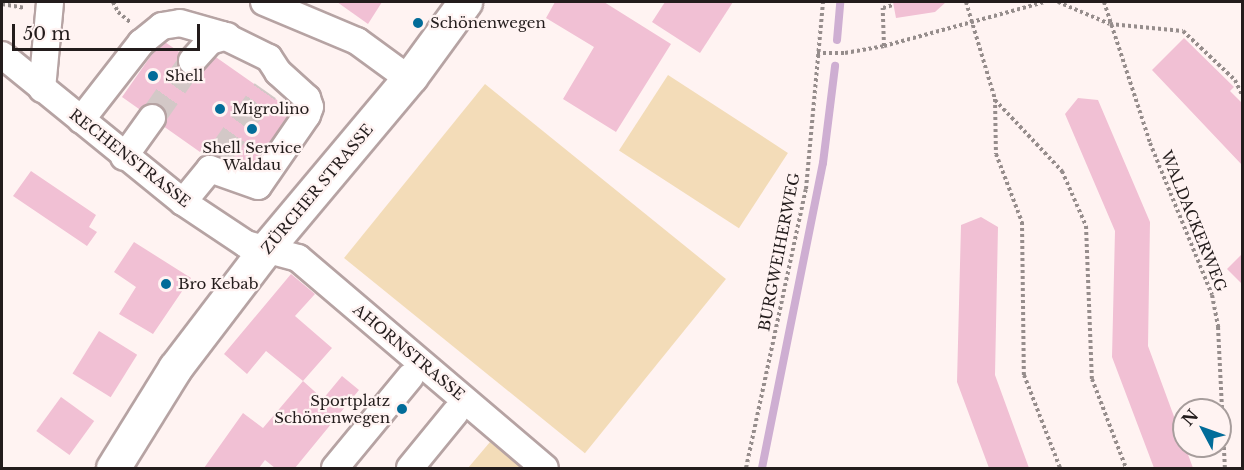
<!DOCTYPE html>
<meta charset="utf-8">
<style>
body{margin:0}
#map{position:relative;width:1244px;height:470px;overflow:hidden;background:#fff3f2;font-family:"Libre Baskerville",serif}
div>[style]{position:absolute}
.green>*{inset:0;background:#f3dcb8;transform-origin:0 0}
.stream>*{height:8px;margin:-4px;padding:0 4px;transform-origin:4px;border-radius:4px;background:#ceaed2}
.building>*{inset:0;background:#f1c0d4;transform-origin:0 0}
.minor-tunnel>*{height:26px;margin-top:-13px;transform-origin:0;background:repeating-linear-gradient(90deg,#d3c8c7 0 26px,transparent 0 39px)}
.path>*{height:4px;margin-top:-2px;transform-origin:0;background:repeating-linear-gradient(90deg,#968d8c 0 3px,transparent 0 6px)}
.roads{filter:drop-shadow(2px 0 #b6a3a3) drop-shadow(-2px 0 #b6a3a3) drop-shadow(0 2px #b6a3a3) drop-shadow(0 -2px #b6a3a3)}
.minor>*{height:26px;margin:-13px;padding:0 13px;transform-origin:13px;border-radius:13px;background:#fff}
.major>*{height:33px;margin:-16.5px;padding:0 16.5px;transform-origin:16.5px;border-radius:16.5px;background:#fff}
.dots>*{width:16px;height:16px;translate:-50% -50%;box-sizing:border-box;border:3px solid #fff3f2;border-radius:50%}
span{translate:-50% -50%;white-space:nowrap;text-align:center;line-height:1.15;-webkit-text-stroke:4.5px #fff3f2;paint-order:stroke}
.poi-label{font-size:15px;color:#231c1c}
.left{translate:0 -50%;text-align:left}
.right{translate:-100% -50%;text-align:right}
.street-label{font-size:15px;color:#231c1c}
.frame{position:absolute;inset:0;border:3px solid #231c1c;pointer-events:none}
.north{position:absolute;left:1172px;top:398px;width:60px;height:60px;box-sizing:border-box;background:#fff3f2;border:2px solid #a79d9c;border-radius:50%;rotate:311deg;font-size:16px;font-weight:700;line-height:24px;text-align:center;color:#231c1c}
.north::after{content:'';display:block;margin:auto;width:21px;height:27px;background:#026c99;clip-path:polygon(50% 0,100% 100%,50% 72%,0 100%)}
.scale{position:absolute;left:12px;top:24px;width:188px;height:27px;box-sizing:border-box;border:3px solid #231c1c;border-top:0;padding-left:8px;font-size:18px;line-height:21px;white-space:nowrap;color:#231c1c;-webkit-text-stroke:4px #fff3f2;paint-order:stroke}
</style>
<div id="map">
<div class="green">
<i style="left:668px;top:75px;width:143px;height:90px;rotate:33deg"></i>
<i style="left:485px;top:84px;width:310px;height:224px;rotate:39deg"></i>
<i style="clip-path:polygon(490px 442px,524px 468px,468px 468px)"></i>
</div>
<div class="stream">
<i style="left:837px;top:40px;width:38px;rotate:-85deg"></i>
<i style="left:762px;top:468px;width:311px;rotate:-78.7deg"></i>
<i style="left:823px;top:163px;width:98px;rotate:-82.9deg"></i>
</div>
<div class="building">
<i style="clip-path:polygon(337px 2px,382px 2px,368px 24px)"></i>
<i style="clip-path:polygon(555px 2px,604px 2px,671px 44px,616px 132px,563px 99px,594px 47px,546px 18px)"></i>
<i style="clip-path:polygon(665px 2px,733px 2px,700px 53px,652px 22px)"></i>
<i style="clip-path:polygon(893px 2px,946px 2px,935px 12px,896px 18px)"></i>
<i style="clip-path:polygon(1184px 38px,1234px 87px,1230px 91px,1242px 103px,1242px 165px,1152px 70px)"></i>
<i style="clip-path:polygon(162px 40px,201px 67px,210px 53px,300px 116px,254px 181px,204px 146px,200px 152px,122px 97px)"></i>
<i style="clip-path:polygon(1078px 98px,1098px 100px,1150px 222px,1148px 346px,1193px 468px,1154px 468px,1112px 357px,1115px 231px,1065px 114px)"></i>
<i style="clip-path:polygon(31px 171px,96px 215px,89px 227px,97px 232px,87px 246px,13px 196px)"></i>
<i style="clip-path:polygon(981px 217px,998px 227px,995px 375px,1029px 468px,989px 468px,957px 382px,961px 225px)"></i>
<i style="clip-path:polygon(134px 242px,191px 278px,153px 334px,119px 314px,136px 287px,114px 272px)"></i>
<i style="clip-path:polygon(1242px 254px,1242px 284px,1227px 269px)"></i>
<i style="clip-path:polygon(291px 274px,315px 294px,295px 316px,332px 348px,303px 381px,266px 351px,247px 374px,224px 354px)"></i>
<i style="left:99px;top:331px;width:45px;height:50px;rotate:32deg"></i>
<i style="clip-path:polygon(342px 376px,359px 390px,295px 468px,275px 468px,265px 460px,259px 468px,204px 468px,243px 413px,263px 428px,303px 381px,323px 399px)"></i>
<i style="left:61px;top:397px;width:41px;height:42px;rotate:36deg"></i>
</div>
<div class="minor-tunnel">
<i style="left:152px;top:118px;width:70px;rotate:-54.9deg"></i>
<i style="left:219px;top:156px;width:80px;rotate:-54.7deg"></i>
</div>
<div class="path">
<i style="left:113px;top:2px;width:11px;rotate:63deg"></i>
<i style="left:118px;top:12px;width:16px;rotate:40deg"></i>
<i style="left:966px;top:2px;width:101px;rotate:73.4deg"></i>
<i style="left:995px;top:99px;width:55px;rotate:89deg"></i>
<i style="left:996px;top:154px;width:73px;rotate:69.1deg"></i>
<i style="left:1022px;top:222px;width:153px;rotate:89.3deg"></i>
<i style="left:1024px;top:375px;width:100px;rotate:68.8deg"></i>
<i style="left:1058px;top:2px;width:56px;rotate:22.9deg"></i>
<i style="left:1110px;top:24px;width:73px;rotate:5.5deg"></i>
<i style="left:1183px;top:31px;width:71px;rotate:43.3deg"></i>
<i style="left:1235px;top:80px;width:17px;rotate:65deg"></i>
<i style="left:1104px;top:2px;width:148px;rotate:71.9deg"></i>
<i style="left:1150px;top:143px;width:164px;rotate:67.8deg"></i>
<i style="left:1212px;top:295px;width:33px;rotate:79deg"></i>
<i style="left:1218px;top:327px;width:141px;rotate:87.2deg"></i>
<i style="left:2px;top:4px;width:22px;rotate:10deg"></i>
<i style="left:884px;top:46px;width:38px;rotate:-92deg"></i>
<i style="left:883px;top:8px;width:10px;rotate:-17deg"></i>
<i style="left:817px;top:53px;width:28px"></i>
<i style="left:845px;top:53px;width:40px;rotate:-10deg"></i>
<i style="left:884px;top:46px;width:167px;rotate:-15.3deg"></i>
<i style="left:995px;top:100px;width:98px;rotate:46.7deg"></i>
<i style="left:1062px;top:171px;width:60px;rotate:66.4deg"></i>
<i style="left:1086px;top:226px;width:153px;rotate:87.8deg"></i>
<i style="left:1092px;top:379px;width:95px;rotate:69.1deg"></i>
<i style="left:746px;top:468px;width:285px;rotate:-77.9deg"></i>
<i style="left:806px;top:189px;width:188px;rotate:-84.8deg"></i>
</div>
<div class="roads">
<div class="minor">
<i style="left:264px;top:2px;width:101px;rotate:22.8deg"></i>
<i style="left:357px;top:41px;width:64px;rotate:36.2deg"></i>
<i style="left:2px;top:55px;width:233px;rotate:39.1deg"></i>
<i style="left:183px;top:202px;width:76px;rotate:33.7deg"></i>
<i style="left:246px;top:244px;width:54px;rotate:15.1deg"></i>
<i style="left:298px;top:258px;width:324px;rotate:40.4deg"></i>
<i style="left:192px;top:61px;width:27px;rotate:-48deg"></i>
<i style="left:210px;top:41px;width:18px;rotate:-16deg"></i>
<i style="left:42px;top:89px;width:87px;rotate:-84.7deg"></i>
<i style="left:81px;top:120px;width:98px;rotate:-52.1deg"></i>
<i style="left:141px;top:43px;width:27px;rotate:-39deg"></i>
<i style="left:162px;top:26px;width:18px;rotate:-9deg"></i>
<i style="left:180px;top:23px;width:44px;rotate:15.9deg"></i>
<i style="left:222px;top:35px;width:52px;rotate:26.1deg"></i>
<i style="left:269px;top:58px;width:17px;rotate:57deg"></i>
<i style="left:278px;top:72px;width:39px;rotate:42deg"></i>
<i style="left:307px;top:98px;width:9px;rotate:72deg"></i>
<i style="left:310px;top:107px;width:9px;rotate:111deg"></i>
<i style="left:307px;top:115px;width:86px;rotate:124.6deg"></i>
<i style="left:258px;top:186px;width:51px;rotate:-160.5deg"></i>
<i style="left:210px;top:169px;width:43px;rotate:129.3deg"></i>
<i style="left:124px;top:157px;width:48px;rotate:-54.3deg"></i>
<i style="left:335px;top:468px;width:118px;rotate:-50.5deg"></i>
<i style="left:410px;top:468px;width:71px;rotate:-50.7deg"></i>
</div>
<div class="major">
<i style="left:113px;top:468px;width:118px;rotate:-58.2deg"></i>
<i style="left:175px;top:368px;width:148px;rotate:-52.7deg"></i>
<i style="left:265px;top:250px;width:227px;rotate:-50deg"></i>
<i style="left:411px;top:76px;width:92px;rotate:-53.9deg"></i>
</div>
</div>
<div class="dots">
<i style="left:418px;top:23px;background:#026c99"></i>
<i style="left:153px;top:76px;background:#026c99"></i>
<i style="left:220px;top:109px;background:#026c99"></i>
<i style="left:252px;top:129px;background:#026c99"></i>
<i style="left:166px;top:284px;background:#026c99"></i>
<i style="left:402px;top:409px;background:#026c99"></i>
</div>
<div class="poi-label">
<span class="left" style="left:430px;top:23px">Schönenwegen</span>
<span class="left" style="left:165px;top:76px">Shell</span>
<span class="left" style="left:232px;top:109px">Migrolino</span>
<span style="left:252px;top:156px">Shell Service<br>Waldau</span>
<span class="left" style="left:178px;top:284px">Bro Kebab</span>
<span class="right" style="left:390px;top:409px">Sportplatz<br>Schönenwegen</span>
</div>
<div class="street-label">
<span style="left:130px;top:158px;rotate:38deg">RECHENSTRASSE</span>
<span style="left:317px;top:189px;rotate:-50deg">ZÜRCHER STRASSE</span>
<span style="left:1194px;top:221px;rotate:68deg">WALDACKERWEG</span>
<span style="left:779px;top:252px;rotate:-79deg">BURGWEIHERWEG</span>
<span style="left:409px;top:352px;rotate:40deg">AHORNSTRASSE</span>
</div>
<div class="frame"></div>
<div class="north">N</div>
<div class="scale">50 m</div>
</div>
